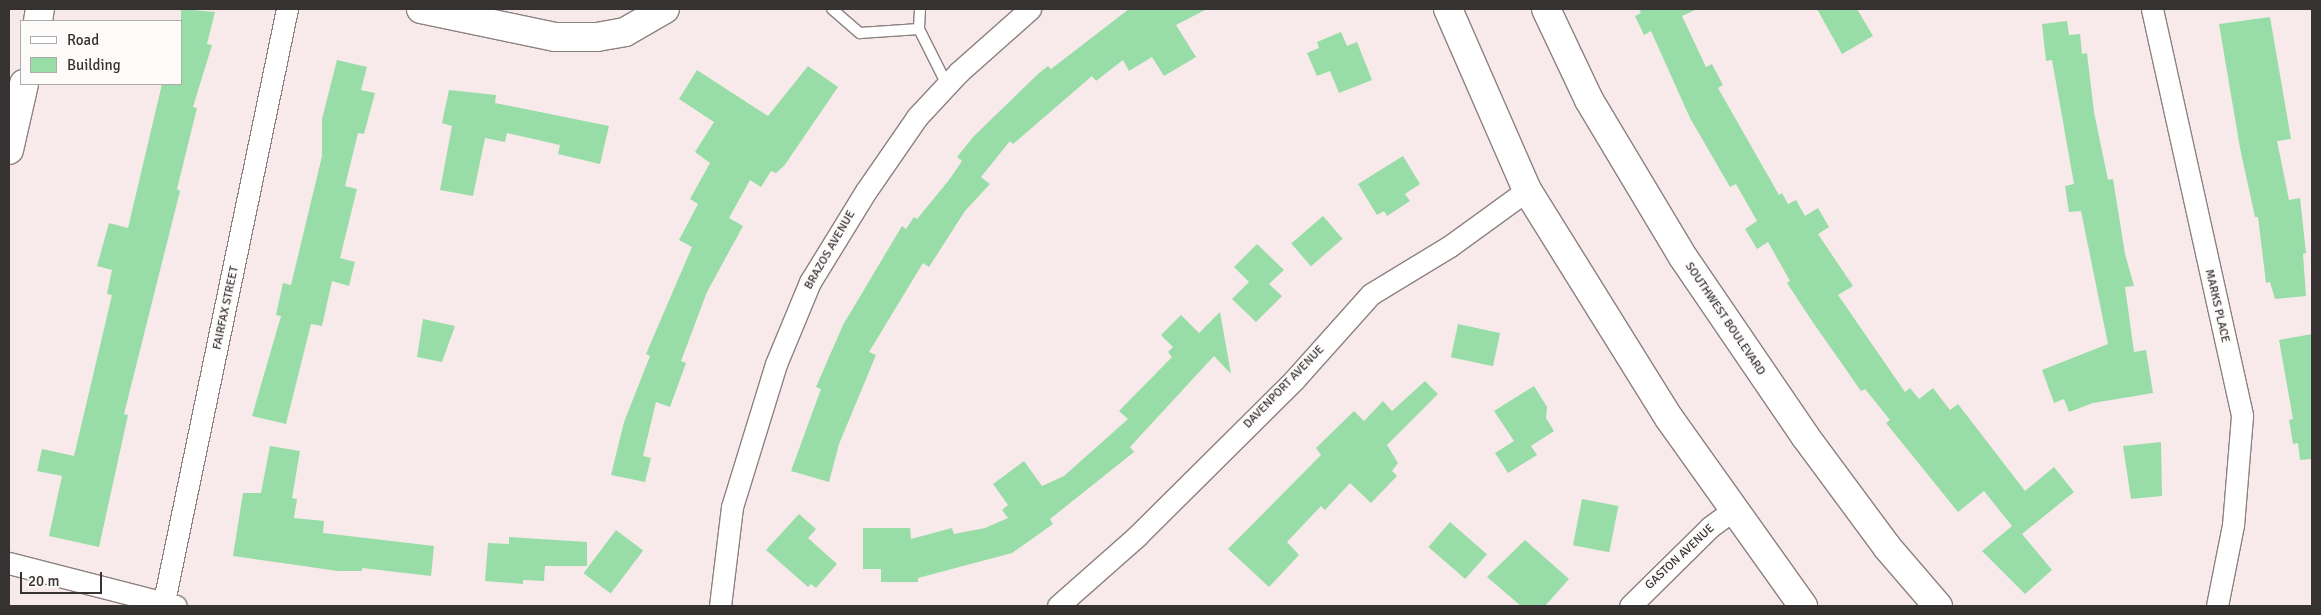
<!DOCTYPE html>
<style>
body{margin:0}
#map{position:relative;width:2321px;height:615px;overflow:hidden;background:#f8eaea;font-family:Signika,sans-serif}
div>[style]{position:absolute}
.building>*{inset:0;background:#98dda7;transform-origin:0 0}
.roads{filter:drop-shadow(1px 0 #8d8180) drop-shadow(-1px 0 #8d8180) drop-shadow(0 1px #8d8180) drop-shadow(0 -1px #8d8180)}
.lane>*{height:10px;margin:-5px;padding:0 5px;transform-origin:5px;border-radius:5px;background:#fff}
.street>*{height:21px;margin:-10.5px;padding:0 10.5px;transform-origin:10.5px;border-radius:10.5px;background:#fff}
.secondary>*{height:28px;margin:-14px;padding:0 14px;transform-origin:14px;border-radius:14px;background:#fff}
.primary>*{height:28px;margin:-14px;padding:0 14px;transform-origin:14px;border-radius:14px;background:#fff}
span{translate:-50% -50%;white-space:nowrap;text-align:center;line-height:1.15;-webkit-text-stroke:4px #fdfbfa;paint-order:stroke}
.street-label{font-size:12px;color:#373232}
.frame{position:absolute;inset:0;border:10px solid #373232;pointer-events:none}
.legend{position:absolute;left:20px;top:20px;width:162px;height:65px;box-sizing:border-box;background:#fdfbfa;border:1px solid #aeabaa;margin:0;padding:6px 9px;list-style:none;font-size:15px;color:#373232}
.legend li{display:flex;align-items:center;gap:10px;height:25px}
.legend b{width:25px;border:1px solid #aeabaa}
.scale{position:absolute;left:20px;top:572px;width:82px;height:22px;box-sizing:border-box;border:2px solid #373232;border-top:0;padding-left:6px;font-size:15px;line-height:18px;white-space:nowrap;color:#373232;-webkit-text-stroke:4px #fdfbfa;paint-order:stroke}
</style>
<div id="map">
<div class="building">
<i style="clip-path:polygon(181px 9px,215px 12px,207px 44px,212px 45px,193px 107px,197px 108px,177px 189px,180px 191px,124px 414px,128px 415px,99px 547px,49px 536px,62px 476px,37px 471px,42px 449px,74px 456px,112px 295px,107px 294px,112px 270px,97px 266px,109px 223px,128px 228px,162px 84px,181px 84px)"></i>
<i style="clip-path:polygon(1129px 9px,1207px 9px,1176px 25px,1196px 57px,1164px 76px,1152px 57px,1129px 71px,1123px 60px,1096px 81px,1092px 76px,1013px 144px,1010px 141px,981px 177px,990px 184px,965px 211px,929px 267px,923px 263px,869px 352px,876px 355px,839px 444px,829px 482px,791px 471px,821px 389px,816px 387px,843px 325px,902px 226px,906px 229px,914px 217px,917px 219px,949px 180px,962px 161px,957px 157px,974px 136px,1038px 74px,1048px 66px,1051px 69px)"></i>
<i style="clip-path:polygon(1639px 9px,1697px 9px,1682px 16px,1706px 67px,1712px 64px,1723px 85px,1718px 88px,1779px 195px,1782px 193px,1788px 204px,1796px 200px,1805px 216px,1818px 208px,1829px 227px,1818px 234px,1853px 286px,1838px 295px,1905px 392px,1910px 388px,1919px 399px,1933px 388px,1950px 410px,1958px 404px,2025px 491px,2054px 467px,2074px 492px,2022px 534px,2052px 570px,2025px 594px,1982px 551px,2012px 526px,1984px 491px,1958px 512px,1886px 423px,1890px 420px,1865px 389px,1861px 391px,1814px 324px,1787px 283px,1790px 281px,1768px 242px,1757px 249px,1745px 229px,1757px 221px,1736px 184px,1730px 187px,1690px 118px,1651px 31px,1644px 35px,1635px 16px,1641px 13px)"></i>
<i style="clip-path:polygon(1817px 9px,1857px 9px,1873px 36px,1842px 54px)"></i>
<i style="clip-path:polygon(2270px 17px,2291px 139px,2277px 141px,2289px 200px,2300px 198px,2306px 253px,2303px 254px,2306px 296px,2275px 299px,2270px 282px,2266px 283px,2258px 217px,2255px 217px,2240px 148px,2219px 24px)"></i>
<i style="clip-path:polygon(2067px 21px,2069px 35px,2080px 34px,2082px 54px,2087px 53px,2094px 112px,2108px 180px,2113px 179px,2125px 254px,2134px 286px,2125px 287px,2134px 352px,2146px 350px,2153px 393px,2093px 403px,2069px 412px,2064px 399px,2054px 403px,2042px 370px,2108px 344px,2081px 211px,2069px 212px,2065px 186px,2074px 184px,2052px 60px,2046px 61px,2042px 24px)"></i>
<i style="clip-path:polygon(1341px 32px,1347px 46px,1357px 42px,1372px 80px,1339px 93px,1330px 71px,1317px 76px,1307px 53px,1319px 48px,1317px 42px)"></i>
<i style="clip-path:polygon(337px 60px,367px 67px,361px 90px,375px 93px,364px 134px,358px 133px,345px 186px,357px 189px,340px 258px,355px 262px,349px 286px,332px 281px,322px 326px,311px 324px,286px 424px,252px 416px,281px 316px,276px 315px,283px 283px,291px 285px,322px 156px,322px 119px)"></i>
<i style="clip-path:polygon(808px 66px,838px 87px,784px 166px,776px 173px,771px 171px,761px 187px,750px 180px,729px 218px,743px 226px,707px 292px,681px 361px,686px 363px,670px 407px,656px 402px,643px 456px,651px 458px,645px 482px,611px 475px,624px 422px,650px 356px,646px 354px,692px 247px,679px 240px,698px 204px,690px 199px,710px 163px,695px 152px,714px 122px,679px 99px,697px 70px,768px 116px)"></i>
<i style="clip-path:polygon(449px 90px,496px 95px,495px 103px,609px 126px,600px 164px,558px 154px,560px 145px,507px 133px,505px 142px,485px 138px,473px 196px,440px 190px,452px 126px,442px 123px)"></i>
<i style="clip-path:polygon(1403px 156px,1420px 184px,1405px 194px,1410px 201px,1387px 216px,1384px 211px,1377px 215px,1358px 184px)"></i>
<i style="left:1323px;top:216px;width:30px;height:42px;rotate:49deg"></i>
<i style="clip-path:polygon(1257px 244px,1284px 270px,1269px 284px,1282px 296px,1256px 322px,1232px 299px,1249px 282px,1234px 267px)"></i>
<i style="clip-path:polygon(1220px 312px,1231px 374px,1214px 356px,1130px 447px,1134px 452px,1050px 519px,1053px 524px,1012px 553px,918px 578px,918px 582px,881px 582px,881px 569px,863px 569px,863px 528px,910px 528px,911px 539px,952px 528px,954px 534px,985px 528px,1008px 518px,1002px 510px,1008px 505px,993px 484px,1024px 461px,1042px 486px,1064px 476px,1128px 419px,1119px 411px,1172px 357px,1168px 352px,1173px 347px,1161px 335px,1181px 315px,1199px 333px)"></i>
<i style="clip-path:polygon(423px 319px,455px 326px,442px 362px,417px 357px)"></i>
<i style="left:1458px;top:324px;width:43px;height:34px;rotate:12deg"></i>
<i style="clip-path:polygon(2312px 334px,2312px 459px,2300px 460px,2298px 443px,2293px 444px,2289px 420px,2293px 419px,2279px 340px)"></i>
<i style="clip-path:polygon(1425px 381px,1438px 394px,1387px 445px,1398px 463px,1392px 471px,1397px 476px,1371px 503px,1350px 483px,1325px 510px,1321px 506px,1287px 542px,1299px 555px,1269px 587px,1228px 549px,1321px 455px,1316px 448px,1354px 411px,1364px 421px,1383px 401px,1392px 411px)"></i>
<i style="clip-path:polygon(1534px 386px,1547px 407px,1546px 418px,1554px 431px,1531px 446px,1537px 455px,1508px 473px,1495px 453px,1514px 441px,1494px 411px)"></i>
<i style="clip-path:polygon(2161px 442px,2162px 496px,2131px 499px,2123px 446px)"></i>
<i style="clip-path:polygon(270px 446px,300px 451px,292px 498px,297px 499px,294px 518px,324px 521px,323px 533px,434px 546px,431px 576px,362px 568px,362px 571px,338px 571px,233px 556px,243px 493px,261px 493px)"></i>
<i style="left:1582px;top:499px;width:37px;height:47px;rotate:11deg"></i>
<i style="clip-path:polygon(799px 514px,816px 529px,808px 538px,837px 564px,816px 588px,811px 584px,808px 587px,766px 550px)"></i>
<i style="left:1450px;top:522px;width:49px;height:33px;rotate:41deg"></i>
<i style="left:616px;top:530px;width:34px;height:54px;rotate:37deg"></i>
<i style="clip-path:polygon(509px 537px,587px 542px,587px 566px,545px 566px,544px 581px,523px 580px,523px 584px,485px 581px,488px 543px,509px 544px)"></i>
<i style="clip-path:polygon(1525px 540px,1569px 579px,1545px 606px,1521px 606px,1487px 577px)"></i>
</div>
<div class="roads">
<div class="lane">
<i style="left:832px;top:9px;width:37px;rotate:41deg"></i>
<i style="left:860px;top:33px;width:59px;rotate:-3.9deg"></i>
<i style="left:920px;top:9px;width:20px;rotate:93deg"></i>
<i style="left:919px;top:29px;width:63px;rotate:63.4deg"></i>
</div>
<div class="street">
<i style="left:2152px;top:9px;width:417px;rotate:77.5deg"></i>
<i style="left:2242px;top:416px;width:109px;rotate:94.7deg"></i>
<i style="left:2233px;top:525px;width:83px;rotate:101.2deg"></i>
<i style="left:9px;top:563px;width:172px;rotate:14.4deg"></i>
<i style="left:163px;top:606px;width:610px;rotate:-78.27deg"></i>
<i style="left:720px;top:606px;width:100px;rotate:-83.1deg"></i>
<i style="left:732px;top:507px;width:150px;rotate:-72.9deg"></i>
<i style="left:776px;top:364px;width:89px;rotate:-67.5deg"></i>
<i style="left:810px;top:282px;width:107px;rotate:-58.4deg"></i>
<i style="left:866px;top:191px;width:90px;rotate:-55.4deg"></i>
<i style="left:917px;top:117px;width:62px;rotate:-47deg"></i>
<i style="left:959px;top:72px;width:95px;rotate:-41.6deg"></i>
<i style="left:1058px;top:606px;width:106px;rotate:-41.5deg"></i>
<i style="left:1137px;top:536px;width:221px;rotate:-44.8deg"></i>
<i style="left:1294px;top:380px;width:115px;rotate:-48.2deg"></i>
<i style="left:1371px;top:294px;width:92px;rotate:-31.3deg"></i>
<i style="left:1450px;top:246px;width:95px;rotate:-36deg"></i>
<i style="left:1630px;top:606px;width:112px;rotate:-44.6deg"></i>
<i style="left:1710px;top:527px;width:27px;rotate:-36deg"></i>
</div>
<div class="secondary">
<i style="left:421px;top:9px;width:137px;rotate:11.8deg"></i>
<i style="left:555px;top:37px;width:42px"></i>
<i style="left:597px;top:37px;width:28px;rotate:-10deg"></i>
<i style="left:625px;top:32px;width:46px;rotate:-29.9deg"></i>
<i style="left:38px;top:21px;width:12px;rotate:-81deg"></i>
<i style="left:9px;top:150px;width:68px;rotate:-77.2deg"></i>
</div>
<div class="primary">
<i style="left:1448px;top:9px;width:197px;rotate:66.4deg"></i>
<i style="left:1527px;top:190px;width:269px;rotate:58.1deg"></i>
<i style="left:1669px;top:418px;width:231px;rotate:54.5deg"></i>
<i style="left:1546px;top:9px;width:101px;rotate:64.7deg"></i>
<i style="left:1589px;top:100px;width:183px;rotate:59.1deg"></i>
<i style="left:1683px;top:257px;width:217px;rotate:55.7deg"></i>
<i style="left:1805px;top:436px;width:138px;rotate:53.5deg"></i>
<i style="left:1887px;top:547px;width:78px;rotate:49.2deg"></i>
</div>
</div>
<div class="street-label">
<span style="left:830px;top:250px;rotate:-60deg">BRAZOS AVENUE</span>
<span style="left:2217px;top:306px;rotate:77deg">MARKS PLACE</span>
<span style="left:226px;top:308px;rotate:-78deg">FAIRFAX STREET</span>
<span style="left:1725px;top:319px;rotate:56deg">SOUTHWEST BOULEVARD</span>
<span style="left:1284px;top:387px;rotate:-46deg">DAVENPORT AVENUE</span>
<span style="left:1680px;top:557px;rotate:-43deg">GASTON AVENUE</span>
</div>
<div class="frame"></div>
<ul class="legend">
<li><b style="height:6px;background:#fff"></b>Road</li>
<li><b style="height:14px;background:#98dda7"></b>Building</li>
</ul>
<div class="scale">20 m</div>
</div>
